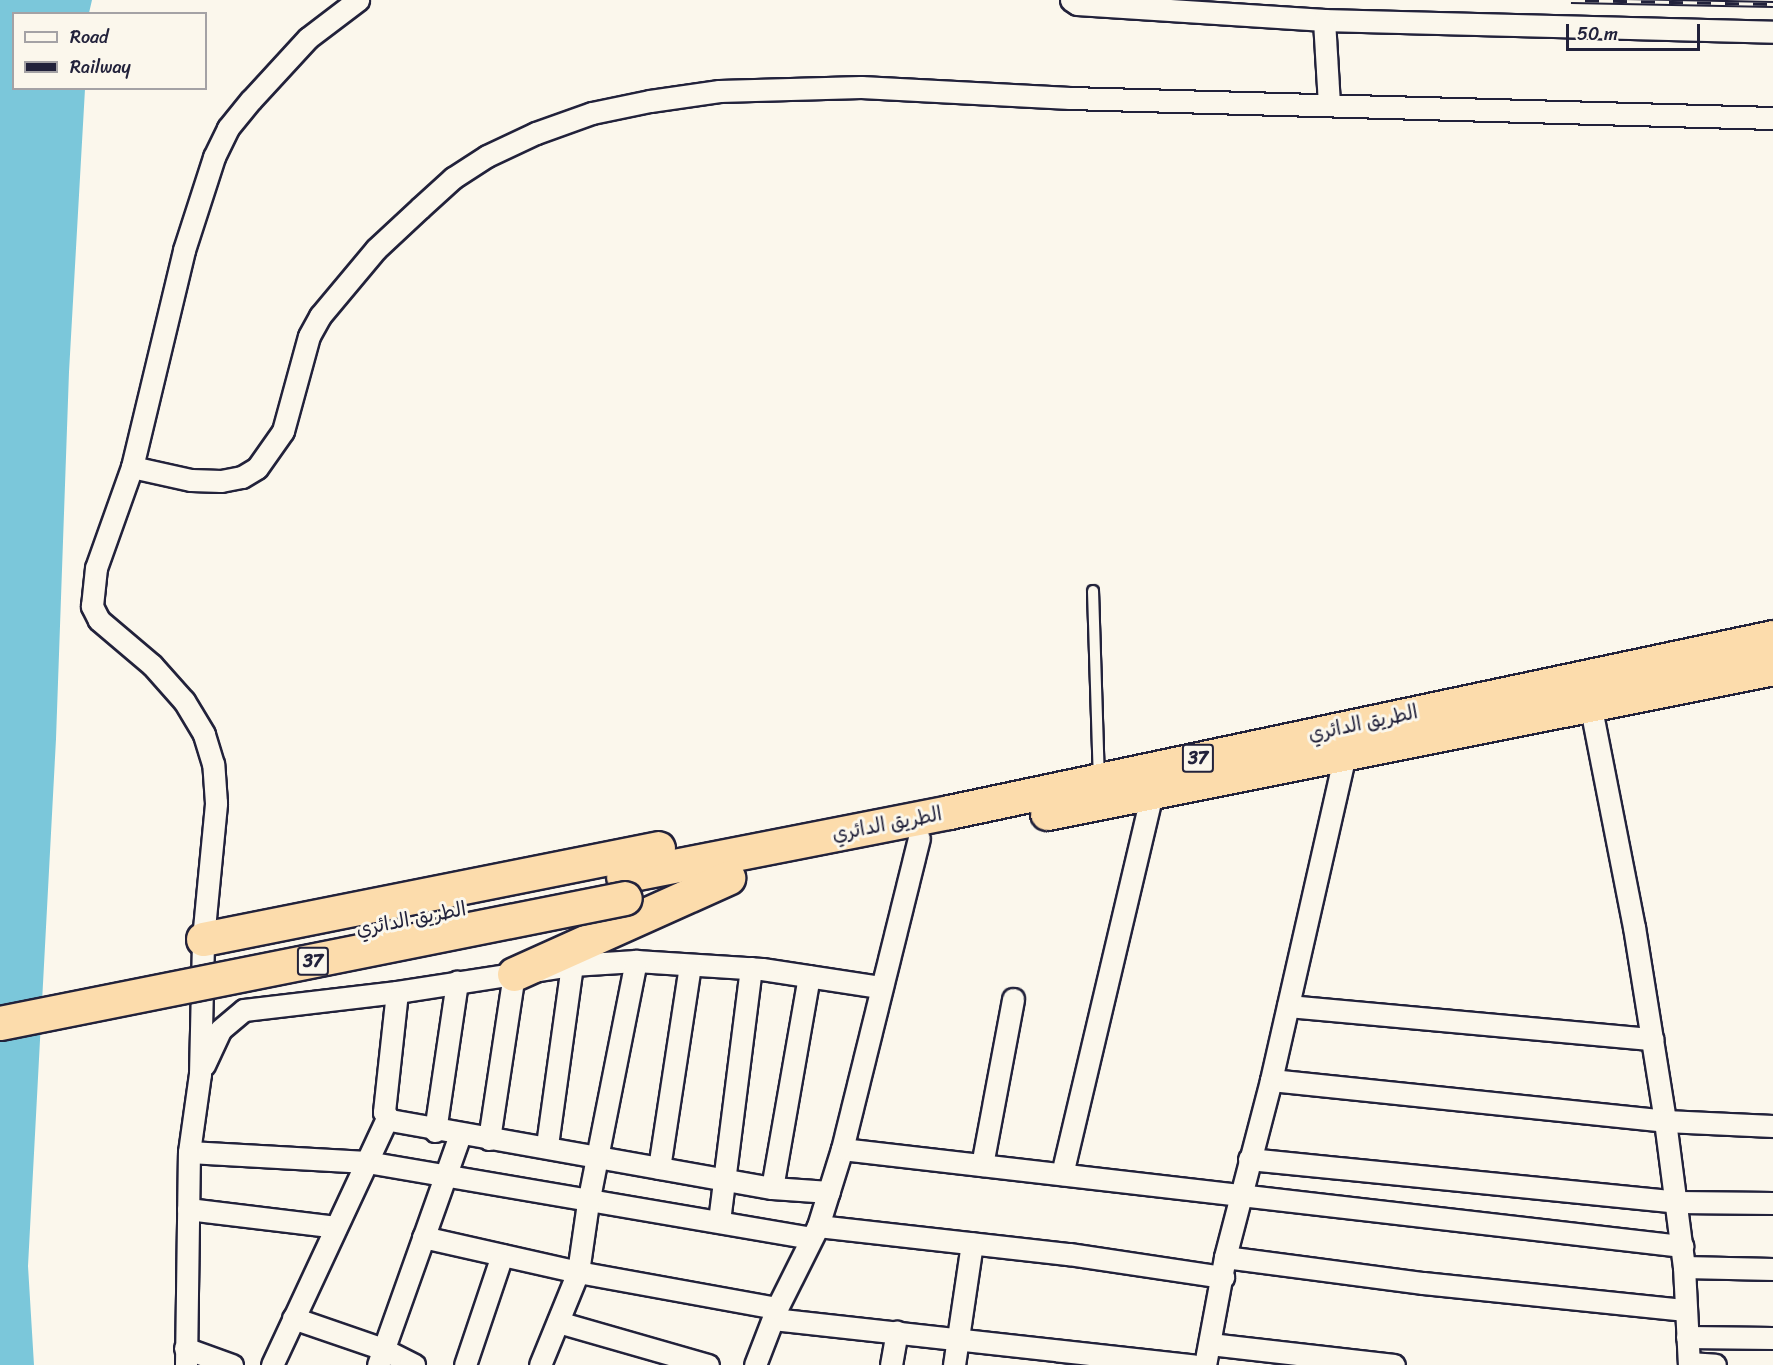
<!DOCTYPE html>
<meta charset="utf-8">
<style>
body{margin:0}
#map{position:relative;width:1773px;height:1365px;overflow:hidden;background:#fbf7ec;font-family:Sriracha,"Playpen Sans Arabic",sans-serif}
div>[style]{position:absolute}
.water>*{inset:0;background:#7bc7da}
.roads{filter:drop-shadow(2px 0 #22223b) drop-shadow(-2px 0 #22223b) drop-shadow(0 2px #22223b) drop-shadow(0 -2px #22223b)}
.lane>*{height:10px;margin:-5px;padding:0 5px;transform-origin:5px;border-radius:5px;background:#fbf7ec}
.street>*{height:21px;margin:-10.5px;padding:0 10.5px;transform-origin:10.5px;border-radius:10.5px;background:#fbf7ec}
.highway>*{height:33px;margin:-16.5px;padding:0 16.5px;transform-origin:16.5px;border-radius:16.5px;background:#fcdcac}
.rail>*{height:7px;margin-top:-3.5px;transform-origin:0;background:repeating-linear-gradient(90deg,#fbf7ec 0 14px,#22223b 0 28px);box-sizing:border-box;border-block:2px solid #22223b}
.bridges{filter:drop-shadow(2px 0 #22223b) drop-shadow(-2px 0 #22223b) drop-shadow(0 2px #22223b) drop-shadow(0 -2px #22223b)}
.highway-bridge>*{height:33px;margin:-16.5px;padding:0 16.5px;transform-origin:16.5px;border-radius:16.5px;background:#fcdcac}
span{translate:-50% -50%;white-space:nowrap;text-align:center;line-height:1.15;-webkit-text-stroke:6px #fbf7ec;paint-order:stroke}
.shield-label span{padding:2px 4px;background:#fbf7ec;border:2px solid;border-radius:4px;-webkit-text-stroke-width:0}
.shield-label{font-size:18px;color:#22223b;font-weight:700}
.street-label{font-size:20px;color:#22223b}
.legend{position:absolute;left:12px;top:12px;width:195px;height:78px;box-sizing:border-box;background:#fbf7ec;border:2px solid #a4a2a5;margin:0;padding:8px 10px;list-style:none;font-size:18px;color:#22223b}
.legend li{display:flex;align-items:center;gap:12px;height:30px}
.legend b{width:30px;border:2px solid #a4a2a5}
.scale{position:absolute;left:1566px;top:24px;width:134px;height:27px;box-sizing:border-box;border:3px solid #22223b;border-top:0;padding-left:8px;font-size:18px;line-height:21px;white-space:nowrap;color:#22223b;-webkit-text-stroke:4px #fbf7ec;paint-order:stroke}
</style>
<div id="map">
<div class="water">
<i style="clip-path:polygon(0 0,92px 0,89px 13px,14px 14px,14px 88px,85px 89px,69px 372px,56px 739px,28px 1266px,34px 1365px,0 1365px)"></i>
</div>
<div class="roads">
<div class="lane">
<i style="left:1093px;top:591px;width:186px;rotate:88.2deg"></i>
</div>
<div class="street">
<i style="left:1071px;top:0;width:7px;rotate:34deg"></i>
<i style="left:1077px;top:4px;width:248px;rotate:3.7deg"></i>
<i style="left:1324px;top:20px;width:449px;rotate:1.5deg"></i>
<i style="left:1324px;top:20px;width:84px;rotate:86.6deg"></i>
<i style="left:132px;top:467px;width:60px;rotate:12.4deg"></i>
<i style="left:191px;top:480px;width:30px;rotate:2deg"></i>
<i style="left:221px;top:481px;width:21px;rotate:-11deg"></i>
<i style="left:242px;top:477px;width:17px;rotate:-31deg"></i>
<i style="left:257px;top:468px;width:45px;rotate:-54.9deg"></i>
<i style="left:283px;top:431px;width:98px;rotate:-74.7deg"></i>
<i style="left:309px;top:336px;width:23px;rotate:-61deg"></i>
<i style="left:320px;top:316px;width:87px;rotate:-50.1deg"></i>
<i style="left:376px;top:249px;width:60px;rotate:-43deg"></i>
<i style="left:420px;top:208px;width:45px;rotate:-42.3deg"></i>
<i style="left:453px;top:178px;width:40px;rotate:-32.9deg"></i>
<i style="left:487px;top:156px;width:54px;rotate:-25.1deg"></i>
<i style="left:536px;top:133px;width:59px;rotate:-19.7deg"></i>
<i style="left:592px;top:113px;width:59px;rotate:-11.7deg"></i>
<i style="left:650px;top:101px;width:70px;rotate:-8.2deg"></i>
<i style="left:719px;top:91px;width:142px;rotate:-1.6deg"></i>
<i style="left:861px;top:87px;width:209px;rotate:3deg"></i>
<i style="left:1070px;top:98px;width:703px;rotate:1.63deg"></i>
<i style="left:1588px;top:693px;width:238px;rotate:78.9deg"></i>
<i style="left:1634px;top:927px;width:196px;rotate:80.9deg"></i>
<i style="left:1665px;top:1121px;width:147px;rotate:82.6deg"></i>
<i style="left:1684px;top:1267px;width:98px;rotate:87.1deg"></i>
<i style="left:397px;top:992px;width:121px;rotate:96.2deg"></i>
<i style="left:384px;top:1112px;width:10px;rotate:53deg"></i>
<i style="left:390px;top:1120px;width:388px;rotate:10.1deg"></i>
<i style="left:772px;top:1188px;width:57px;rotate:4deg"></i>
<i style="left:1288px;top:1006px;width:366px;rotate:5.2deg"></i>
<i style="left:204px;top:1065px;width:38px;rotate:-65deg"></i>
<i style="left:220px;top:1030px;width:31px;rotate:-40deg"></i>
<i style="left:244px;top:1010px;width:154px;rotate:-6.7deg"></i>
<i style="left:397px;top:992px;width:177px;rotate:-8.8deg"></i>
<i style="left:572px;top:965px;width:64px;rotate:-3.6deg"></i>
<i style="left:636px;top:961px;width:126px;rotate:3.6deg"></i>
<i style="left:762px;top:969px;width:119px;rotate:8.7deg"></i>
<i style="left:1271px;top:1080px;width:396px;rotate:5.9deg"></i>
<i style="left:1665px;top:1121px;width:108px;rotate:2.7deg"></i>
<i style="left:435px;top:1131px;width:151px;rotate:-81.6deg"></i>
<i style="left:489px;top:1139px;width:167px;rotate:-81.4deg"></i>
<i style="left:547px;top:1145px;width:182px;rotate:-82.1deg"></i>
<i style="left:842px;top:1149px;width:846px;rotate:6.59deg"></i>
<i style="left:189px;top:1152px;width:178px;rotate:3.2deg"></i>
<i style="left:367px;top:1162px;width:450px;rotate:9.7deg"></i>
<i style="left:1249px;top:1159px;width:430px;rotate:5.7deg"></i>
<i style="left:1677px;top:1202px;width:96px;rotate:0.6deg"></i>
<i style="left:982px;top:1165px;width:169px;rotate:-79.4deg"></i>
<i style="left:659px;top:1168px;width:205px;rotate:-81.3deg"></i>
<i style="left:1062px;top:1174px;width:391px;rotate:-76.7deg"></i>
<i style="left:772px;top:1188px;width:215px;rotate:-80.1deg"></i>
<i style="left:188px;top:1209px;width:149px;rotate:6.9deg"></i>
<i style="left:719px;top:1221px;width:255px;rotate:-82.8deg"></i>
<i style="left:818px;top:1226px;width:253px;rotate:6.4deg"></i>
<i style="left:1069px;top:1254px;width:156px;rotate:8.5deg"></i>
<i style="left:423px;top:1237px;width:159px;rotate:12.7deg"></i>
<i style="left:578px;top:1272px;width:202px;rotate:10.3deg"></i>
<i style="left:1225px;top:1257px;width:200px;rotate:7.5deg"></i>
<i style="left:1423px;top:1283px;width:264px;rotate:5.9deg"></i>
<i style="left:1684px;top:1267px;width:89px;rotate:1.3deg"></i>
<i style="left:293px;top:1318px;width:95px;rotate:19deg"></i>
<i style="left:383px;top:1349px;width:35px;rotate:27deg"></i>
<i style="left:773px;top:1319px;width:423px;rotate:6.3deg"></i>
<i style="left:558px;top:1322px;width:156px;rotate:16deg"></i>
<i style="left:1687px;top:1337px;width:86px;rotate:0.7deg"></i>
<i style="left:1210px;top:1344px;width:185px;rotate:6.5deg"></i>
<i style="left:185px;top:1348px;width:50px;rotate:19.9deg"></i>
<i style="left:1689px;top:1363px;width:26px;rotate:4deg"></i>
<i style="left:186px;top:1365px;width:213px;rotate:-89.2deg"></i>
<i style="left:189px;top:1152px;width:79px;rotate:-82deg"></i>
<i style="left:200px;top:1074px;width:135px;rotate:-88.7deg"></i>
<i style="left:203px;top:939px;width:137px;rotate:-84.5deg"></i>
<i style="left:216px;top:803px;width:39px;rotate:-94deg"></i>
<i style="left:213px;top:764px;width:31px;rotate:-107deg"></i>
<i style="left:204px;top:734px;width:39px;rotate:-121deg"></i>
<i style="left:184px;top:701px;width:48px;rotate:-131.6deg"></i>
<i style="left:152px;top:665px;width:70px;rotate:-139.7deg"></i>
<i style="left:99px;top:620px;width:16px;rotate:-117deg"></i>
<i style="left:92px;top:606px;width:38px;rotate:-84deg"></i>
<i style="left:96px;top:568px;width:107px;rotate:-70.4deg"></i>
<i style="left:132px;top:467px;width:223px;rotate:-76.5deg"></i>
<i style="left:184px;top:250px;width:98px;rotate:-72.1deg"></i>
<i style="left:214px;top:157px;width:32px;rotate:-64deg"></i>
<i style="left:228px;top:128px;width:36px;rotate:-51deg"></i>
<i style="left:251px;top:100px;width:84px;rotate:-47.4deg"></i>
<i style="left:308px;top:38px;width:63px;rotate:-37.2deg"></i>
<i style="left:272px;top:1365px;width:272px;rotate:-65deg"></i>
<i style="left:378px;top:1365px;width:244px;rotate:-70.4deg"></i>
<i style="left:465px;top:1365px;width:116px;rotate:-71.4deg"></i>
<i style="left:540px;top:1365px;width:100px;rotate:-67.8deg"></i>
<i style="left:578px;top:1272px;width:70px;rotate:-81.8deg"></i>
<i style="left:588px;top:1203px;width:247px;rotate:-78.8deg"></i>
<i style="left:755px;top:1365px;width:61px;rotate:-68.9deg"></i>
<i style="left:777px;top:1308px;width:92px;rotate:-63.4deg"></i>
<i style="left:818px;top:1226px;width:81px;rotate:-72.7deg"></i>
<i style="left:842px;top:1149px;width:320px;rotate:-76.1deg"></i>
<i style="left:891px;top:1365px;width:34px;rotate:-80deg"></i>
<i style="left:954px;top:1365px;width:123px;rotate:-81.6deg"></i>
<i style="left:1205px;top:1365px;width:110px;rotate:-79.5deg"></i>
<i style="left:1225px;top:1257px;width:183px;rotate:-75.4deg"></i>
<i style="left:1271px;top:1080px;width:334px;rotate:-77.2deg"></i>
</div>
<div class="highway">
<i style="left:1047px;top:813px;width:740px;rotate:-11.29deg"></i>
<i style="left:623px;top:876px;width:332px;rotate:-11.1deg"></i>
<i style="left:949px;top:812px;width:842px;rotate:-11.99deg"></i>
<i style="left:203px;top:939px;width:464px;rotate:-11.3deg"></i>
<i style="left:514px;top:974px;width:235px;rotate:-24.2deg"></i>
</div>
</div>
<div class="rail">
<i style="left:1571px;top:0;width:202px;rotate:1.1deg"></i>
</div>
<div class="bridges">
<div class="highway-bridge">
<i style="left:0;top:1023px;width:637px;rotate:-11.31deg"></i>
</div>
</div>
<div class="shield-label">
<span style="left:1198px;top:758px">37</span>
<span style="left:313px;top:961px">37</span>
</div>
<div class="street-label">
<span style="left:1363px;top:723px;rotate:-12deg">الطريق الدائري</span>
<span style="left:887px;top:824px;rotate:-11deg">الطريق الدائري</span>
<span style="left:411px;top:919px;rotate:-11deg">الطريق الدائري</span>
</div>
<ul class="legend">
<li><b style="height:8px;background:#fbf7ec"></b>Road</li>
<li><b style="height:8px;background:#22223b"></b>Railway</li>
</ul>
<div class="scale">50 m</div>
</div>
